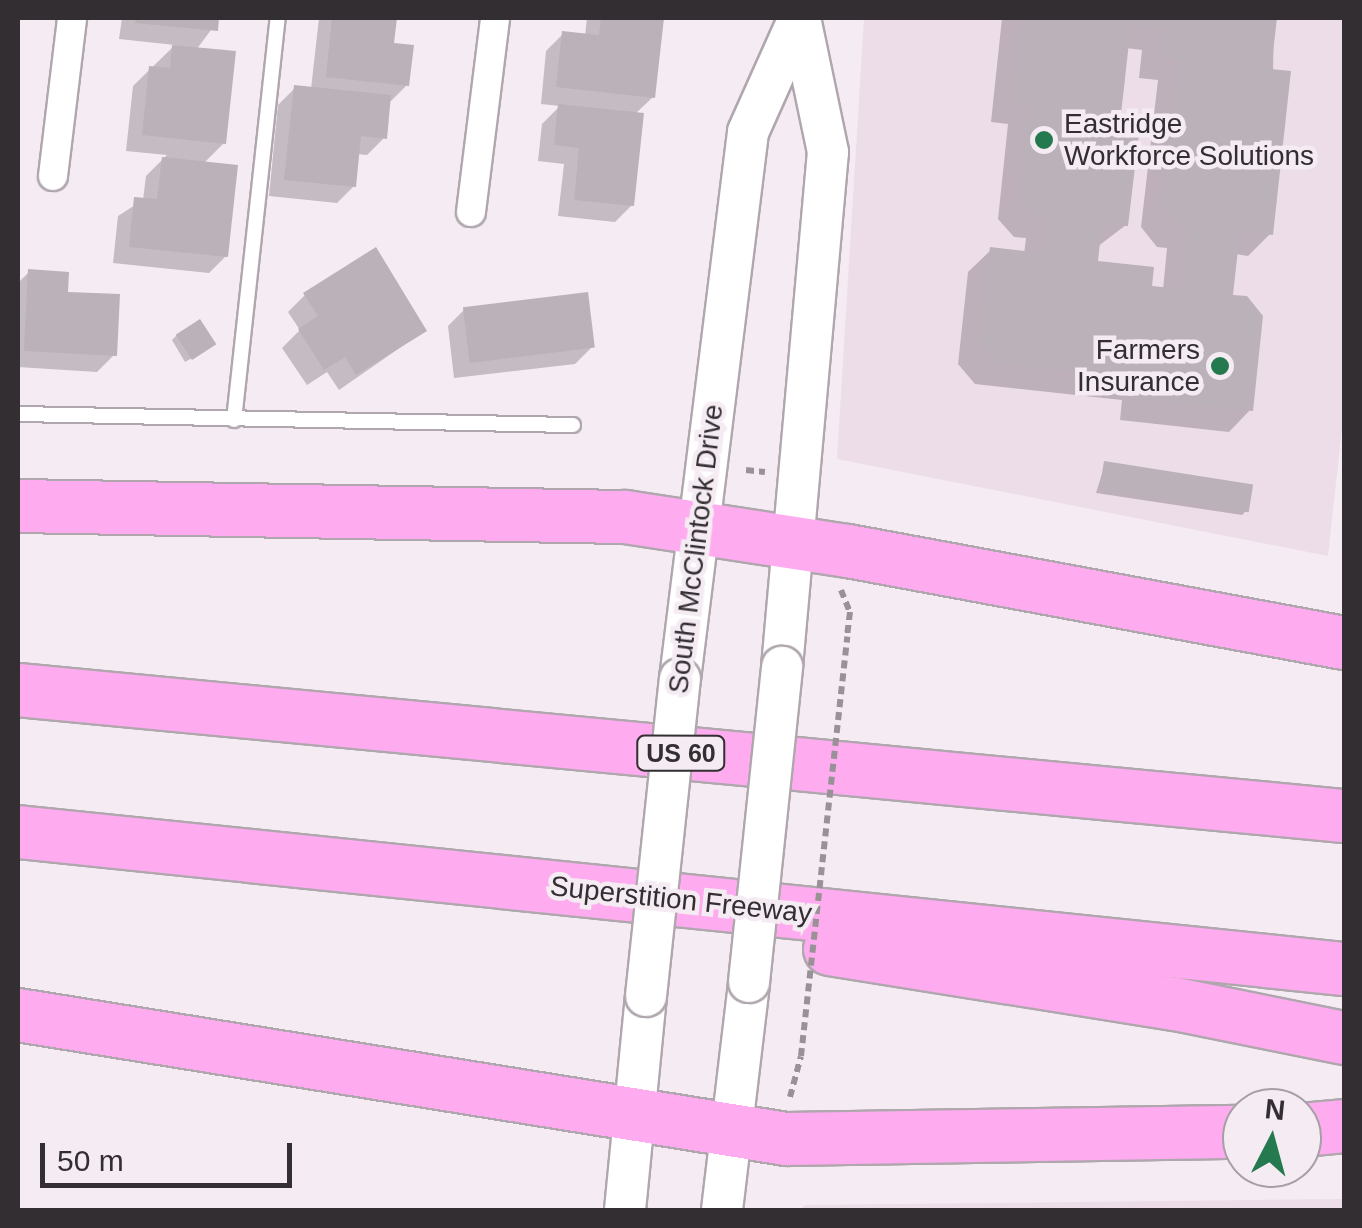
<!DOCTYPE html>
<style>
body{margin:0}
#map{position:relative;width:1362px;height:1228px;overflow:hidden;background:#f5ebf3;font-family:Helvetica,sans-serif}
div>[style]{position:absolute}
.built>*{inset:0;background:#eddde9}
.shadow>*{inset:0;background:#0003}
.building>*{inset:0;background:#bbb1b9;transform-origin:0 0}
.path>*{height:6px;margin-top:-3px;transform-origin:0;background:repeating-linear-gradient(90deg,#989196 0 8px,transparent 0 13px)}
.roads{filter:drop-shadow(2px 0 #b0a7ae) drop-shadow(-2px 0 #b0a7ae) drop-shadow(0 2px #b0a7ae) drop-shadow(0 -2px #b0a7ae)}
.lane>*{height:14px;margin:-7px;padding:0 7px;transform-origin:7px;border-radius:7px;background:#fff}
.street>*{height:28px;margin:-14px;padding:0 14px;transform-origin:14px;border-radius:14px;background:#fff}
.secondary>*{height:40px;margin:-20px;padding:0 20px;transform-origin:20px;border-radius:20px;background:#fff}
.highway>*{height:52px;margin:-26px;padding:0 26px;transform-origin:26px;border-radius:26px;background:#feacef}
.path-bridge>*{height:6px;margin-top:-3px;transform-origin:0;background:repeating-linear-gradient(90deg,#989196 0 8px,transparent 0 13px)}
.bridges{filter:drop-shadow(2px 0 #b0a7ae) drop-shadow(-2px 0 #b0a7ae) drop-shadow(0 2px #b0a7ae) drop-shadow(0 -2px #b0a7ae)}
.secondary-bridge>*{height:40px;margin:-20px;padding:0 20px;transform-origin:20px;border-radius:20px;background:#fff}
.dots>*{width:28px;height:28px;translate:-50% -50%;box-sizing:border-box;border:5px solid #f5ebf3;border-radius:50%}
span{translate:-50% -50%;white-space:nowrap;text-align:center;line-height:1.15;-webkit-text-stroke:9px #f5ebf3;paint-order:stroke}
.shield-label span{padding:2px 8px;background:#f5ebf3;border:2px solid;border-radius:8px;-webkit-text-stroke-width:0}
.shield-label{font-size:25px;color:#322e31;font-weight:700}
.poi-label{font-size:28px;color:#322e31}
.left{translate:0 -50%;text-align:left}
.right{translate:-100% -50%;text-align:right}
.street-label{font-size:28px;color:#322e31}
.frame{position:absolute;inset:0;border:20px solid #322e31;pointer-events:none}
.north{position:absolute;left:1222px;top:1088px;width:100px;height:100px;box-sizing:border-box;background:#f5ebf3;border:2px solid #a79fa5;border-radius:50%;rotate:6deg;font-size:28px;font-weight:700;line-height:40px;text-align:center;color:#322e31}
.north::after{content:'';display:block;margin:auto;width:35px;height:45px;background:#247a4e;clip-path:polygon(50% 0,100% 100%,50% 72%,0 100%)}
.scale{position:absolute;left:40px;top:1143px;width:252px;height:45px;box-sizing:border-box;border:5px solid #322e31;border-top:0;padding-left:12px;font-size:30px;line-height:35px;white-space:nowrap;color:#322e31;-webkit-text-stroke:8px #f5ebf3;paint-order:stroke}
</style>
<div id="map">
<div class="built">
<i style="clip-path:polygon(864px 18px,1344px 18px,1344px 410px,1328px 556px,837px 459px)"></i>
<i style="clip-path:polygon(1344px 1199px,1344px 1210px,800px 1210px,805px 1205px)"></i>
</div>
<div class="shadow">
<i style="clip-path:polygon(122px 18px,220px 18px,196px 50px,224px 143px,203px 164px,226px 256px,209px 273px,113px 263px,118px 216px,143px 200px,146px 176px,167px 155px,126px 151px,133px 86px,175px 45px,119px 39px)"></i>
<i style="clip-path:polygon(319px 18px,395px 18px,391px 45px,407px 85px,390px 102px,384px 138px,367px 155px,357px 154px,354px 186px,337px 203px,269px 196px,278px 105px,295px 88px,311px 89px)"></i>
<i style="clip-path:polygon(587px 18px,661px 18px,653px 97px,635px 114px,632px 205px,615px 222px,558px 216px,564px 164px,538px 161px,542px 124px,560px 106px,541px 104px,546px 51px,563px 34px,585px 36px)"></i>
<i style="clip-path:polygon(evenodd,1002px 18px,1274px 18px,1270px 234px,1248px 256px,1235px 254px,1230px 297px,1251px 409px,1229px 432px,1120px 420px,1122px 400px,975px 384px,958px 364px,968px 272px,991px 250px,1024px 254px,1026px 238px,1014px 237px,998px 219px,1008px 124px,991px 122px,1002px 18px,1126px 48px,1142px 50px,1139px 78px,1158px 80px,1141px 227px,1157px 247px,1167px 248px,1163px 290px,1095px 263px,1097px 247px,1126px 225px,1119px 116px,1126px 48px)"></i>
<i style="clip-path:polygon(29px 272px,65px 294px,114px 355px,97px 372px,18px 367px,18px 283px)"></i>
<i style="clip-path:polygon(305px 295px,424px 331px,339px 390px,327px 372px,307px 385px,282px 348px,300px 330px,288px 312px)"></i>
<i style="clip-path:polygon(465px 309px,592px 347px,575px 364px,454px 378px,448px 326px)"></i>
<i style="clip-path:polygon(177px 335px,208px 349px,185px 362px,172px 340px)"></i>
<i style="clip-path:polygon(1105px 464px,1247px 510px,1242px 515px,1096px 493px)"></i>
</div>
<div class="building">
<i style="clip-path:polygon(136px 18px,219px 18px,218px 31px,135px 23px)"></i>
<i style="clip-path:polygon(332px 18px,397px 18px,394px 43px,414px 45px,409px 86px,326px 77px)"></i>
<i style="clip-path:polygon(601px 18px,664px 18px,655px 98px,556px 87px,562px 31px,599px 35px)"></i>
<i style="clip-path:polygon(evenodd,1021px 18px,1277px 18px,1271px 69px,1291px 71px,1273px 235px,1240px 231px,1233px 295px,1247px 296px,1263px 316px,1253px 411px,1141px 399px,1143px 378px,997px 363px,979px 341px,990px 247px,1043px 253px,1047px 217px,1037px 216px,1019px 196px,1029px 103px,1012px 101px,1021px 18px,1131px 25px,1163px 29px,1160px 57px,1179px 59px,1162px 204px,1179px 226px,1188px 227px,1181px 289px,1152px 286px,1154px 267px,1098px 261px,1102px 224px,1128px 226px,1141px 116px,1121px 114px,1131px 25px)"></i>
<i style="clip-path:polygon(172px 45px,236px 51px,226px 144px,142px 135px,149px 66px,170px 68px)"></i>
<i style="clip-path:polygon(294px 85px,391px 95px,387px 139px,361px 136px,356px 187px,284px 180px)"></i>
<i style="clip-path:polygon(558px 104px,644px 113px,634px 206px,574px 200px,579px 148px,554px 145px)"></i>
<i style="clip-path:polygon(162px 157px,238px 165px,228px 257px,129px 247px,134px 197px,157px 199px)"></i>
<i style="clip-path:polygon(376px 247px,427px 331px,356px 375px,345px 357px,324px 370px,298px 329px,318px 316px,303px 293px)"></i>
<i style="clip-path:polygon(28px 269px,69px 272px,68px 292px,120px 294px,117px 356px,24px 351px)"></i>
<i style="left:588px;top:292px;width:56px;height:126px;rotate:83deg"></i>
<i style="left:200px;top:319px;width:30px;height:29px;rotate:57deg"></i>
<i style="left:1104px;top:461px;width:151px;height:28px;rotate:9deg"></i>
</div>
<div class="path">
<i style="left:746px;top:470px;width:19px;rotate:6deg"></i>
<i style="left:841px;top:590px;width:24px;rotate:68deg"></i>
<i style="left:850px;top:612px;width:25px;rotate:97deg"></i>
<i style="left:790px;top:1097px;width:42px;rotate:-75deg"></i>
</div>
<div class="roads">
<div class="lane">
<i style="left:18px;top:414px;width:555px;rotate:1.14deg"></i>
<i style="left:234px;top:420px;width:404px;rotate:-83.8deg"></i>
</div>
<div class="street">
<i style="left:53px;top:176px;width:159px;rotate:-83.1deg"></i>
<i style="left:471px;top:212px;width:195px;rotate:-82.9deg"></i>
</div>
<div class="secondary">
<i style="left:782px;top:667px;width:517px;rotate:-84.9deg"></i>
<i style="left:828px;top:152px;width:137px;rotate:-101.8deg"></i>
<i style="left:680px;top:679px;width:551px;rotate:-82.91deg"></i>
<i style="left:748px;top:132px;width:125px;rotate:-65.9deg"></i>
<i style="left:625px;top:1210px;width:215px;rotate:-84.4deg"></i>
<i style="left:722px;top:1210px;width:230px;rotate:-83.2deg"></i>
</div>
<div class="highway">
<i style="left:18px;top:506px;width:607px;rotate:1.04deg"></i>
<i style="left:625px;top:517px;width:226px;rotate:8.7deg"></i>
<i style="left:848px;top:551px;width:504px;rotate:10.51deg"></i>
<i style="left:18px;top:690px;width:1332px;rotate:5.43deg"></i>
<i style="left:18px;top:832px;width:1333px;rotate:5.9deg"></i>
<i style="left:830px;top:949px;width:349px;rotate:9.1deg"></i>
<i style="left:1175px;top:1004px;width:172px;rotate:11.4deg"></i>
<i style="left:18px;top:1015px;width:778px;rotate:9.17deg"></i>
<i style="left:786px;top:1139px;width:456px;rotate:-0.9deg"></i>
<i style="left:1302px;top:1130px;width:42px;rotate:-5.4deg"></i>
</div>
</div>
<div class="path-bridge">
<i style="left:801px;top:1056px;width:422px;rotate:-83.7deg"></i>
</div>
<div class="bridges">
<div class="secondary-bridge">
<i style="left:749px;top:982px;width:317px;rotate:-84deg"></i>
<i style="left:646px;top:996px;width:319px;rotate:-83.9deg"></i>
</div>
</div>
<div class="dots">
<i style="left:1044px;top:140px;background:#247a4e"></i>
<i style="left:1220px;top:366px;background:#247a4e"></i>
</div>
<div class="shield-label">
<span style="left:681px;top:753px">US 60</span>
</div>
<div class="poi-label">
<span class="left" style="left:1064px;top:140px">Eastridge<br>Workforce Solutions</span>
<span class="right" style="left:1200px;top:366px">Farmers<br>Insurance</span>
</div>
<div class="street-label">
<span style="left:696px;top:549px;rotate:-83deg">South McClintock Drive</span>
<span style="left:681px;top:900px;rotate:6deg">Superstition Freeway</span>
</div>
<div class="frame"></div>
<div class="north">N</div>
<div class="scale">50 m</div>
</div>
